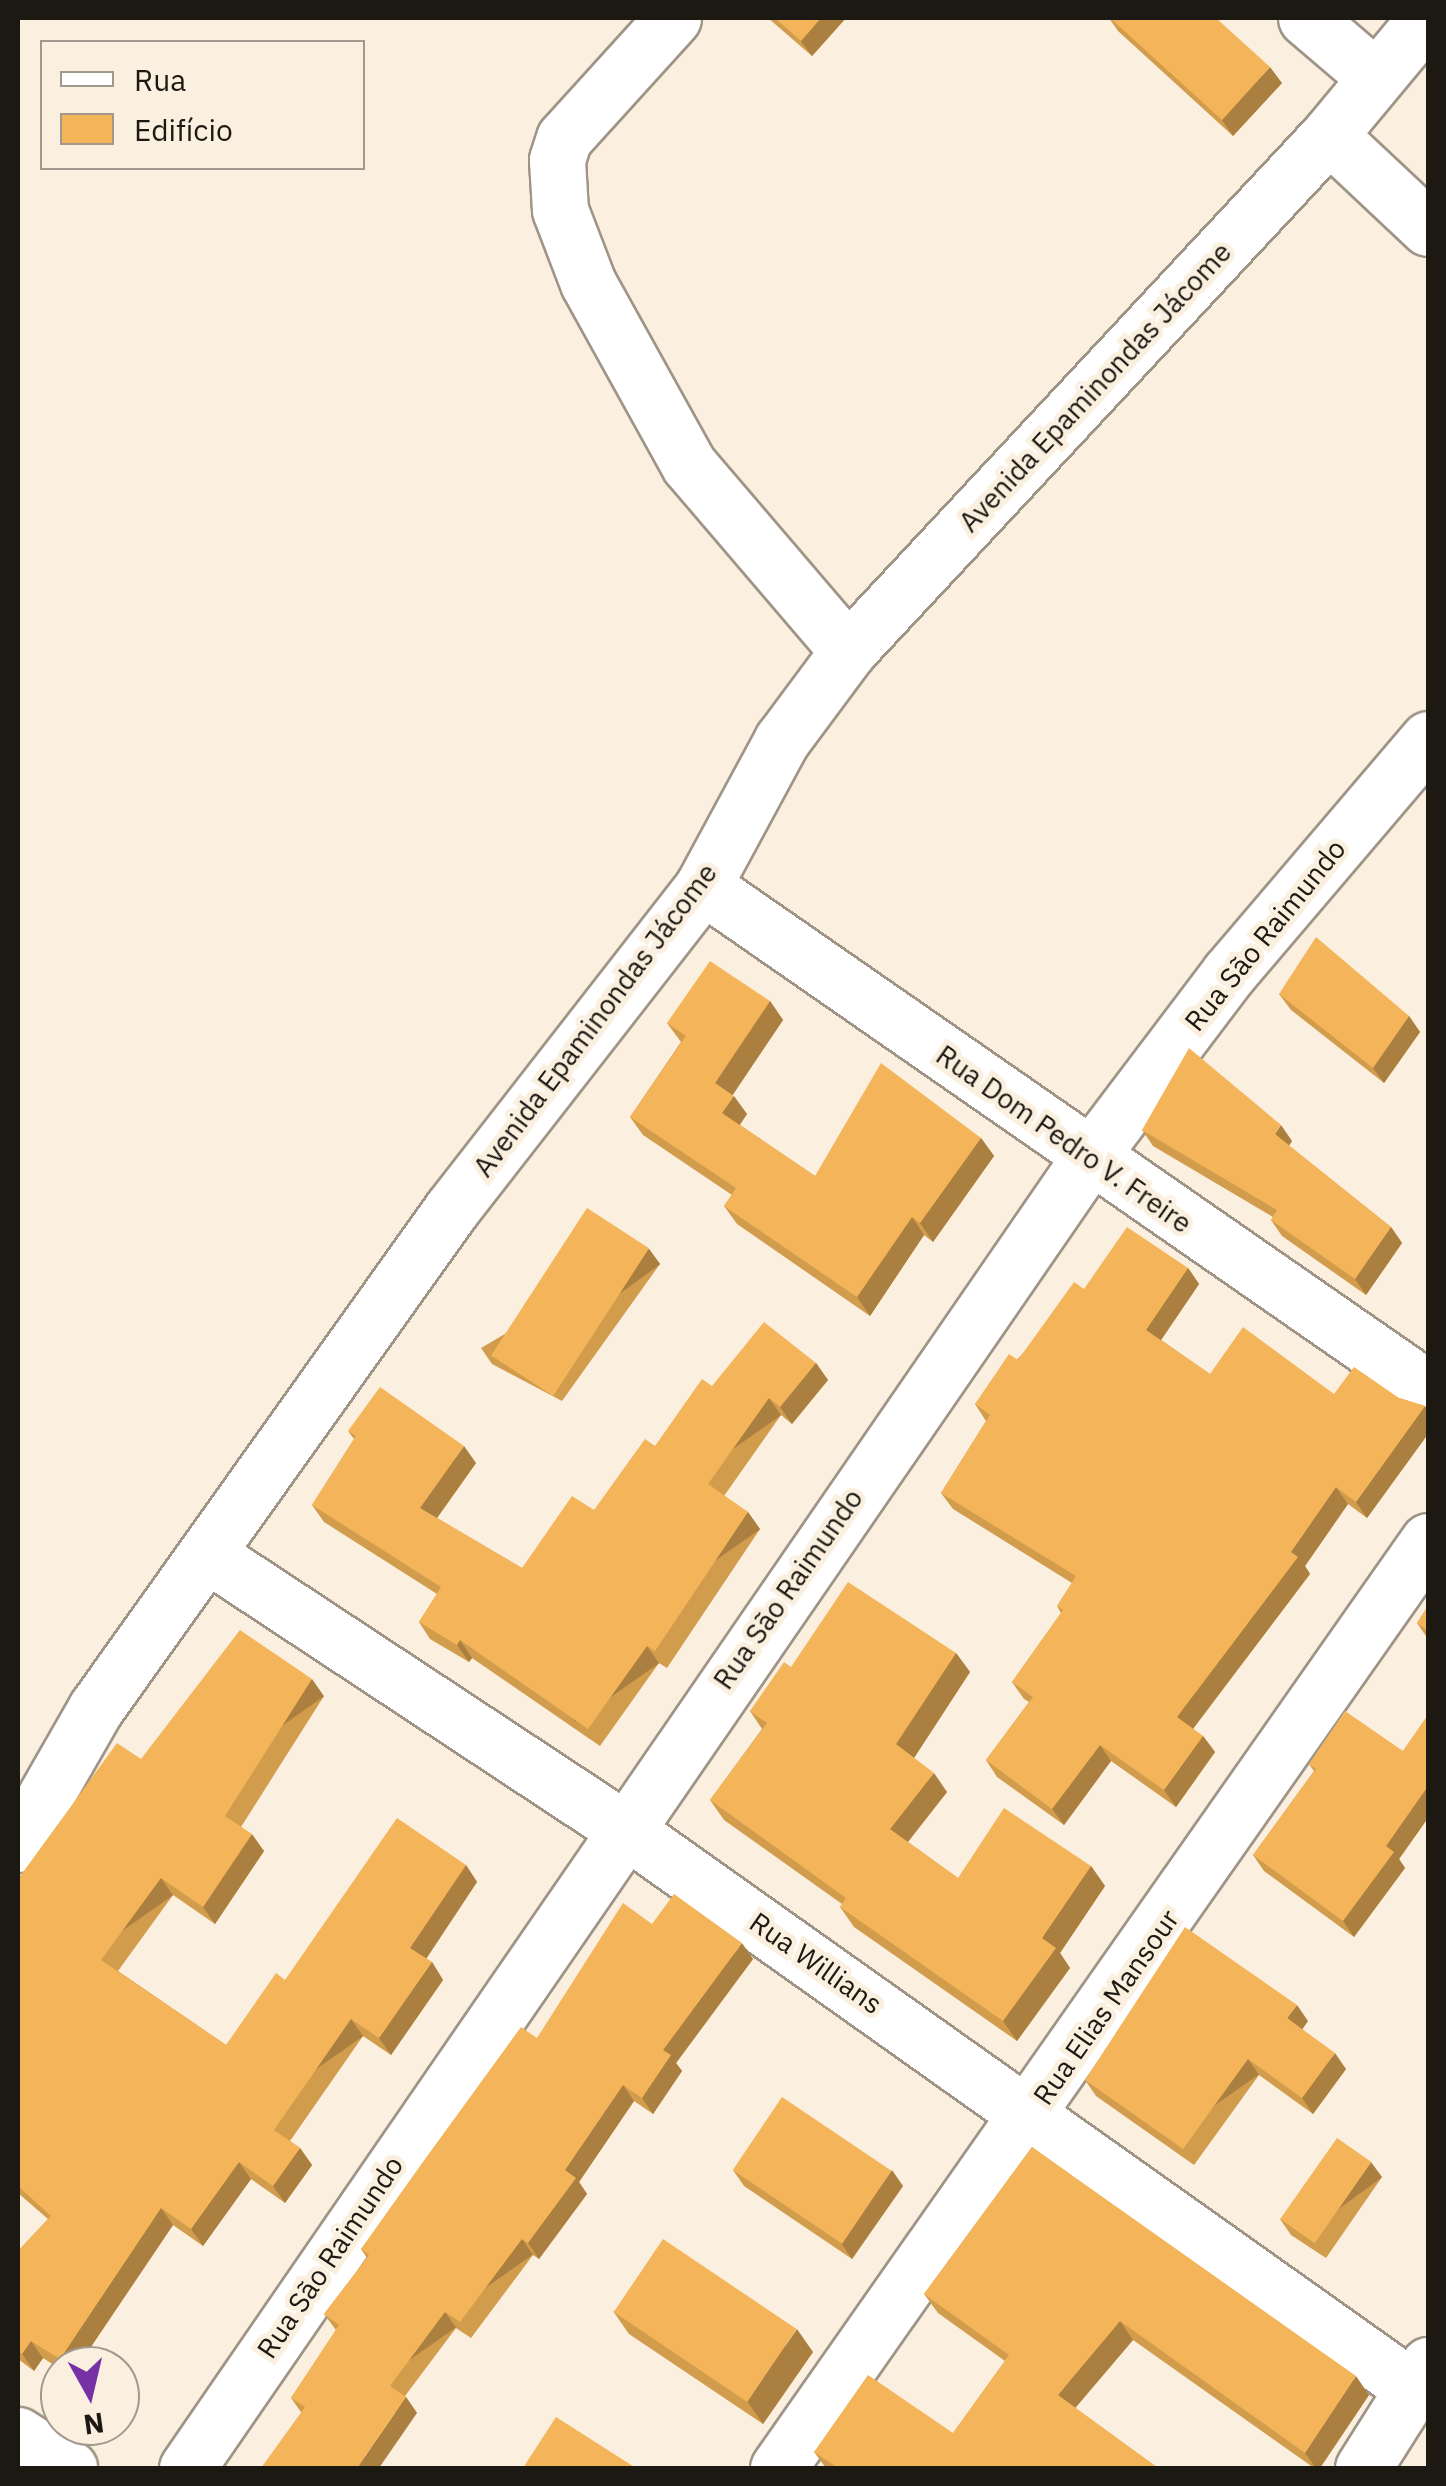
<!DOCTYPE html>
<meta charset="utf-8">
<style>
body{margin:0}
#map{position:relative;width:1446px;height:2486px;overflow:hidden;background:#fbefe0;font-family:"IBM Plex Sans",sans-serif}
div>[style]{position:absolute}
.roads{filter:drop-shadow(2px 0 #9f9486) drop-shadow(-2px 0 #9f9486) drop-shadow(0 2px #9f9486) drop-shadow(0 -2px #9f9486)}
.minor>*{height:55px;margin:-27.5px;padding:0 27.5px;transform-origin:27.5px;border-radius:27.5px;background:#fff}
.wall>*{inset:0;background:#d29c4d}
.shaded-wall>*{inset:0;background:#ab7f3f;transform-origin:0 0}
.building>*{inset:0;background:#f4b55a;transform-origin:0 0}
span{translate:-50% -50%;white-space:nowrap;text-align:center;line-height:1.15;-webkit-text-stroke:10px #fbefe0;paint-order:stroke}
.street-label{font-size:28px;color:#1c1812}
.frame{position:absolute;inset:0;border:20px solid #1c1812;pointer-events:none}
.legend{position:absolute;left:40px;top:40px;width:325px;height:130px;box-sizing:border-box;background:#fbefe0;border:2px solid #a2998e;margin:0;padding:12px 18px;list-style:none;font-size:30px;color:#1c1812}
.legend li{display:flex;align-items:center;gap:20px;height:50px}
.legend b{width:50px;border:2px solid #a2998e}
.north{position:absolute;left:40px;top:2346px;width:100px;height:100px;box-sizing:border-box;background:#fbefe0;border:2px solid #a2998e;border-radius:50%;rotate:172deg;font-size:28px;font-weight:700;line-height:40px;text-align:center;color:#1c1812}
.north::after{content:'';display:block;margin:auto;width:35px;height:45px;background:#7631a5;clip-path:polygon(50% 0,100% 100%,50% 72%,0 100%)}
</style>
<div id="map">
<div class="roads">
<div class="minor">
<i style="left:673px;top:18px;width:162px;rotate:132.2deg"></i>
<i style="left:564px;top:138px;width:23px;rotate:108deg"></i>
<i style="left:557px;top:160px;width:50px;rotate:86.6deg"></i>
<i style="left:560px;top:210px;width:78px;rotate:69deg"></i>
<i style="left:588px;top:283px;width:208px;rotate:61deg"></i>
<i style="left:689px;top:465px;width:245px;rotate:49.5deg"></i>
<i style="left:1306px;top:18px;width:91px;rotate:40.5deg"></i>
<i style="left:1329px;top:135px;width:136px;rotate:43.2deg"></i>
<i style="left:703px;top:886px;width:882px;rotate:34.75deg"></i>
<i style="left:207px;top:1554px;width:498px;rotate:33.4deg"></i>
<i style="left:623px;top:1828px;width:970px;rotate:35.35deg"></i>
<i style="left:18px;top:1844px;width:157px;rotate:-60.2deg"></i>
<i style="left:96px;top:1708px;width:612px;rotate:-54.52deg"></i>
<i style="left:451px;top:1210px;width:410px;rotate:-52.1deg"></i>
<i style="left:703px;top:886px;width:166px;rotate:-61.6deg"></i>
<i style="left:782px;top:740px;width:111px;rotate:-53.4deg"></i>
<i style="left:848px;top:651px;width:705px;rotate:-47.01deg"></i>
<i style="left:1329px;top:135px;width:152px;rotate:-50.3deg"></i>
<i style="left:18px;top:2435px;width:61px;rotate:32.9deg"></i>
<i style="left:187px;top:2468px;width:1591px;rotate:-55.45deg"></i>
<i style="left:1089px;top:1158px;width:232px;rotate:-52.9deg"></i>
<i style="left:1229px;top:973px;width:307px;rotate:-49.6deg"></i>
<i style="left:778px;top:2468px;width:1132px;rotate:-54.96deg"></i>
<i style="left:1363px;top:2468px;width:122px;rotate:-57.7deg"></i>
</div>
</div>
<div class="wall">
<i style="clip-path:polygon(768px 18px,846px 18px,812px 56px)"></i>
<i style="clip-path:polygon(1109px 18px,1282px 83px,1233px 136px,1118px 31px)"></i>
<i style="clip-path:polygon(1279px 994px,1409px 1016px,1420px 1032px,1384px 1083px,1291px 1010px)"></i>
<i style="clip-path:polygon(770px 1001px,783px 1020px,732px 1095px,747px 1114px,740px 1125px,815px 1176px,981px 1138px,994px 1156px,933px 1242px,924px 1235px,870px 1316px,737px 1224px,724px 1206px,732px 1195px,643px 1135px,630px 1117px,681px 1042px,667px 1023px)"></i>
<i style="clip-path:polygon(1142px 1130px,1292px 1141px,1289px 1146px,1391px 1227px,1402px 1243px,1366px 1295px,1282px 1236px,1271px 1220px,1273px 1217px,1153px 1146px)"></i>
<i style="clip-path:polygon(649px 1249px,660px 1264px,562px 1401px,492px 1364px,481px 1348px)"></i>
<i style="clip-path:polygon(1188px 1268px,1199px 1284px,1161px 1340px,1210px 1374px,1334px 1394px,1399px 1398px,1425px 1406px,1428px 1412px,1428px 1434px,1367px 1518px,1348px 1504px,1305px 1566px,1310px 1574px,1193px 1729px,1203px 1736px,1215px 1752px,1176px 1807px,1111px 1761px,1064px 1825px,997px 1777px,986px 1760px,1029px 1702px,1024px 1699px,1012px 1682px,1061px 1613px,1057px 1606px,1072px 1583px,953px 1509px,941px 1493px,986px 1421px,975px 1404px,1084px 1289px)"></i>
<i style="clip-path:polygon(816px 1363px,828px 1380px,792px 1424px,781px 1415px,724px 1496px,748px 1512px,760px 1529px,667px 1668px,659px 1663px,600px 1746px,472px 1658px,469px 1662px,430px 1639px,419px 1622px,437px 1594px,324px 1522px,312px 1505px,354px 1439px,348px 1431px,476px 1463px,437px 1518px,522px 1568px,594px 1510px,712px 1386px)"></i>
<i style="clip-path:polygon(1428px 1606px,1428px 1639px,1417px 1623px)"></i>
<i style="clip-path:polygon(956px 1653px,970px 1672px,914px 1758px,947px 1792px,908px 1842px,958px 1878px,1091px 1866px,1105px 1886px,1060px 1953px,1070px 1968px,1017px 2041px,854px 1927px,840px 1907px,842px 1904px,724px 1820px,710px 1800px,762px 1729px,750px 1711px,791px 1667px)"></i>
<i style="clip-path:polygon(324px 1696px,241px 1827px,264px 1851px,215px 1924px,173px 1895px,118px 1971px,226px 2045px,285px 1980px,466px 1865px,477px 1882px,426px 1959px,432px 1962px,443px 1980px,391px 2055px,363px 2036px,290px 2141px,300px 2148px,312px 2165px,285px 2203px,251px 2179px,203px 2246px,173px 2225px,78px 2366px,60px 2366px,60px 2369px,43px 2358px,34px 2371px,18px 2359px,18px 2251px,48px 2219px,18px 2193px,18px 1879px,141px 1759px)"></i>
<i style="clip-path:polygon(1428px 1715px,1428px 1818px,1399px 1859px,1405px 1868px,1354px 1937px,1264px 1871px,1253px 1855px,1314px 1771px,1309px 1764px,1403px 1751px)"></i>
<i style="clip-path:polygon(652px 1924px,753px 1959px,676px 2063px,682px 2071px,653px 2114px,634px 2101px,579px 2182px,587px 2194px,539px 2259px,533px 2255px,471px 2338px,456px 2328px,405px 2396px,417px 2413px,301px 2412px,291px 2398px,336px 2330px,324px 2314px,367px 2258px,361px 2249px,537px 2038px)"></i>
<i style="clip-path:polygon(1308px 2021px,1302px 2029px,1346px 2069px,1313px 2114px,1259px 2075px,1194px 2165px,1096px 2096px,1085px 2080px)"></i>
<i style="clip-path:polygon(1032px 2147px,1369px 2395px,1320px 2468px,1314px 2468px,1133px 2340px,1075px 2408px,1158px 2468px,826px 2468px,814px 2452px,953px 2433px,1005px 2361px,938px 2313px,924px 2294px)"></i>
<i style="clip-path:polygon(733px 2170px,903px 2186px,852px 2259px,744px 2186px)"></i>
<i style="clip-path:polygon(1382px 2177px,1326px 2258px,1291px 2235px,1280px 2219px)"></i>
<i style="clip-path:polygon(613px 2311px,813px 2352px,763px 2424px,629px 2334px)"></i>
</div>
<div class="shaded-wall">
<i style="clip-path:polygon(821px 18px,846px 18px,812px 56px,801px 41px)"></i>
<i style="clip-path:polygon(1270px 67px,1282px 83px,1233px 136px,1222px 120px)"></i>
<i style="clip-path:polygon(770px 1001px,783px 1020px,728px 1102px,715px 1083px)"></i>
<i style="clip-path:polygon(1409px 1016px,1420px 1032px,1384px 1083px,1373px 1068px)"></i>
<i style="clip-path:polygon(734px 1096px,747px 1114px,735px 1131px,722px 1113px)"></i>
<i style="clip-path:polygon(1281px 1125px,1292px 1141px,1286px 1150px,1275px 1134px)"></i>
<i style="clip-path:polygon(981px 1138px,994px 1156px,933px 1242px,920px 1223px)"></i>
<i style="clip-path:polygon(912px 1217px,924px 1235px,870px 1316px,857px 1297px)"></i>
<i style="clip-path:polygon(1391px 1227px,1402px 1243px,1366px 1295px,1355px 1279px)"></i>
<i style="left:649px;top:1249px;width:19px;height:168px;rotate:54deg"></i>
<i style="clip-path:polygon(1188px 1268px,1199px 1284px,1157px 1346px,1146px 1330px)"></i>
<i style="clip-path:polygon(816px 1363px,828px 1380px,792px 1424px,780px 1407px)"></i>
<i style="left:769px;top:1398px;width:21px;height:105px;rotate:55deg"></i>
<i style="clip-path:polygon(1425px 1406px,1428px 1412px,1428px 1434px,1367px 1518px,1356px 1502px)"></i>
<i style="clip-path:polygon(464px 1446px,476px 1463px,432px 1525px,420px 1508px)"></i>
<i style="clip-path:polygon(1336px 1487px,1348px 1504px,1305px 1566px,1310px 1574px,1189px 1734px,1177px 1717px)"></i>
<i style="left:748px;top:1512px;width:21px;height:167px;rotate:55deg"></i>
<i style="clip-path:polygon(460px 1640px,472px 1658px,469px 1662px,457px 1645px)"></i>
<i style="left:647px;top:1646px;width:21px;height:102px;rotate:55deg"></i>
<i style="clip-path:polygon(956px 1653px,970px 1672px,910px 1764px,896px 1744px)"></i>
<i style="left:312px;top:1679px;width:21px;height:162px;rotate:55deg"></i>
<i style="clip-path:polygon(1203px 1736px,1215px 1752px,1176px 1807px,1164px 1790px)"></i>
<i style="clip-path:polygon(1100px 1745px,1111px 1761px,1064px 1825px,1052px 1809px)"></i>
<i style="clip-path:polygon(934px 1773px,947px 1792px,903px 1848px,890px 1829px)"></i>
<i style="clip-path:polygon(1428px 1786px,1428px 1818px,1399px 1859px,1405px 1868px,1354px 1937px,1343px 1921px,1386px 1846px)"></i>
<i style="clip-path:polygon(252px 1834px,264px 1851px,215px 1924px,203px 1907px)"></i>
<i style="clip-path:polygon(466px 1865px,477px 1882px,422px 1965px,410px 1948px)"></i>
<i style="clip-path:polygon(1091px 1866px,1105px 1886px,1060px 1953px,1070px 1968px,1017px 2041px,1003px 2021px,1042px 1938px)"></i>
<i style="left:161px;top:1878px;width:21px;height:102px;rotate:55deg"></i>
<i style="clip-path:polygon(742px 1943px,753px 1959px,676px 2063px,682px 2071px,653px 2114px,642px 2098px,663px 2050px)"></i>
<i style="clip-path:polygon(432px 1962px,443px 1980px,391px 2055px,379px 2038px)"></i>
<i style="clip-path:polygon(1297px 2005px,1308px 2021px,1299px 2034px,1287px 2018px)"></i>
<i style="left:351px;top:2019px;width:21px;height:135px;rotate:55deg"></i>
<i style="clip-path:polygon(1335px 2053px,1346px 2069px,1313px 2114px,1302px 2098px)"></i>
<i style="left:1248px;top:2059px;width:19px;height:111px;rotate:55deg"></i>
<i style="clip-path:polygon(623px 2085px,634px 2101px,579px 2182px,587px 2194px,539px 2259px,528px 2243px,565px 2170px)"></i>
<i style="clip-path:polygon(300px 2148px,312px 2165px,285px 2203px,273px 2186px)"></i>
<i style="clip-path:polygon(239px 2162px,251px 2179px,203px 2246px,191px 2229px)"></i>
<i style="left:1371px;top:2162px;width:19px;height:98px;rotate:54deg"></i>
<i style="clip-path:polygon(892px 2170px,903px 2186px,852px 2259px,841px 2243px)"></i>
<i style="clip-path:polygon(161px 2208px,173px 2225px,78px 2366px,64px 2366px,60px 2359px)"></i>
<i style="left:522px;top:2239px;width:19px;height:104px;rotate:55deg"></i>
<i style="left:445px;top:2312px;width:19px;height:92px;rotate:55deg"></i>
<i style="clip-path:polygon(1120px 2321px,1133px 2340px,1071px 2413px,1058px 2395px)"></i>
<i style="clip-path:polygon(797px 2329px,813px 2352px,763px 2424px,747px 2401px)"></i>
<i style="clip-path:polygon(31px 2341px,43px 2358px,34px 2371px,22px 2354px)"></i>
<i style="clip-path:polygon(1356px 2376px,1369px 2395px,1320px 2468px,1316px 2468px,1305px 2453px)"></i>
<i style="clip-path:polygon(406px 2397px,417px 2413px,379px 2468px,357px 2468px)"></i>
</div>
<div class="building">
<i style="clip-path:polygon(775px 18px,821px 18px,801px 41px)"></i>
<i style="clip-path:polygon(1110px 18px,1216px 18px,1270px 67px,1222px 120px)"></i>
<i style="clip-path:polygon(1316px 937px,1409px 1016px,1373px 1068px,1279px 994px)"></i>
<i style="clip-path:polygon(710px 961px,770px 1001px,715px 1083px,734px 1096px,722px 1113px,815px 1176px,881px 1063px,981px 1138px,920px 1223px,912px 1217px,857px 1297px,724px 1206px,736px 1188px,630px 1117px,686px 1036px,667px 1023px)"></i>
<i style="clip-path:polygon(1189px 1048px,1281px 1125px,1275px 1134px,1391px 1227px,1355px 1279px,1271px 1220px,1277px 1210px,1142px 1130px)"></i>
<i style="left:587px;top:1208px;width:74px;height:176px;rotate:33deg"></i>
<i style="clip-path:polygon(1127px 1227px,1188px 1268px,1146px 1330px,1210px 1374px,1243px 1327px,1334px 1394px,1354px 1367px,1399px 1398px,1425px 1406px,1356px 1502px,1336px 1487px,1291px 1552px,1298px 1557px,1177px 1717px,1203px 1736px,1164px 1790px,1100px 1745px,1052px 1809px,986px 1760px,1033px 1697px,1012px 1682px,1063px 1610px,1057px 1606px,1076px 1576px,941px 1493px,990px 1415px,975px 1404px,1009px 1354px,1018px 1360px,1074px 1282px,1084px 1289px)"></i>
<i style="clip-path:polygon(764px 1322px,816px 1363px,780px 1407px,769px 1398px,708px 1484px,748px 1512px,655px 1651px,647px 1646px,588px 1729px,460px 1640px,457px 1645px,419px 1622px,441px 1587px,312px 1505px,356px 1436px,348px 1431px,380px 1387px,464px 1446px,420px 1508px,522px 1568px,572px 1496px,594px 1510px,645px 1439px,655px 1446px,702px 1379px,712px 1386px)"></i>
<i style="clip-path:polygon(848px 1582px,956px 1653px,896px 1744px,934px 1773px,890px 1829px,958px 1878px,1004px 1808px,1091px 1866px,1042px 1938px,1056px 1948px,1003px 2021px,840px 1907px,846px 1898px,710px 1800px,767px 1723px,750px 1711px,784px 1662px,791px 1667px)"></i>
<i style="clip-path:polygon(1428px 1606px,1428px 1631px,1417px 1623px)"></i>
<i style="clip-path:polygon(240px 1630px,312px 1679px,225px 1816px,252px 1834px,203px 1907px,161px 1878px,101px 1960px,226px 2045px,276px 1973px,285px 1980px,397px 1818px,466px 1865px,410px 1948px,432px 1962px,379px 2038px,351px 2019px,274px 2130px,300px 2148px,273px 2186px,239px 2162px,191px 2229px,161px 2208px,60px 2359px,31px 2341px,22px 2354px,18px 2351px,18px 2251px,51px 2216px,18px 2186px,18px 1879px,117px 1743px,141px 1759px)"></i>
<i style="clip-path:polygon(1345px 1711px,1403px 1751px,1428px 1715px,1428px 1786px,1386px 1846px,1394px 1852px,1343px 1921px,1253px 1855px,1316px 1769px,1309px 1764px)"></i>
<i style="clip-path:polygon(674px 1894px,742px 1943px,663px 2050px,671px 2055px,642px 2098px,623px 2085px,565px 2170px,576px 2178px,528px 2243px,522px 2239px,460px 2322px,445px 2312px,390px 2386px,406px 2397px,357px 2468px,261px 2468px,305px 2407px,291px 2398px,339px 2325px,324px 2314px,369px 2255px,361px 2249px,420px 2166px,521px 2027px,537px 2038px,623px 1903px,652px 1924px)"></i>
<i style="clip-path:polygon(1185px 1927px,1297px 2005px,1287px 2018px,1335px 2053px,1302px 2098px,1248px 2059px,1183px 2149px,1085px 2080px)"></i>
<i style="left:782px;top:2097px;width:132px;height:88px;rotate:34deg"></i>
<i style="left:1337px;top:2138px;width:42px;height:99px;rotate:35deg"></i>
<i style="clip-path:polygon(1032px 2147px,1356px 2376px,1305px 2453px,1120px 2321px,1058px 2395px,1158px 2468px,838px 2468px,814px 2452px,868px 2375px,953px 2433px,1009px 2355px,924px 2294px)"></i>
<i style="left:663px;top:2239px;width:161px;height:88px;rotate:34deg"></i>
<i style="clip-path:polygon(556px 2417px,636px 2468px,523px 2468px)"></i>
</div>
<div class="street-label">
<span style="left:1095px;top:387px;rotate:-47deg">Avenida Epaminondas Jácome</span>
<span style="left:1265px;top:935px;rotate:-51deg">Rua São Raimundo</span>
<span style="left:595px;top:1020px;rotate:-53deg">Avenida Epaminondas Jácome</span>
<span style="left:1064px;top:1139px;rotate:35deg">Rua Dom Pedro V. Freire</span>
<span style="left:788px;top:1589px;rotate:-55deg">Rua São Raimundo</span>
<span style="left:816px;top:1963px;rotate:35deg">Rua Willians</span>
<span style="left:1106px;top:2007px;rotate:-55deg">Rua Elias Mansour</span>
<span style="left:330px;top:2257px;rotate:-56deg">Rua São Raimundo</span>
</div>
<div class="frame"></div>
<ul class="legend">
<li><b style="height:12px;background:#fff"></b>Rua</li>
<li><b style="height:28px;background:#f4b55a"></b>Edifício</li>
</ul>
<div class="north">N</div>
</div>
